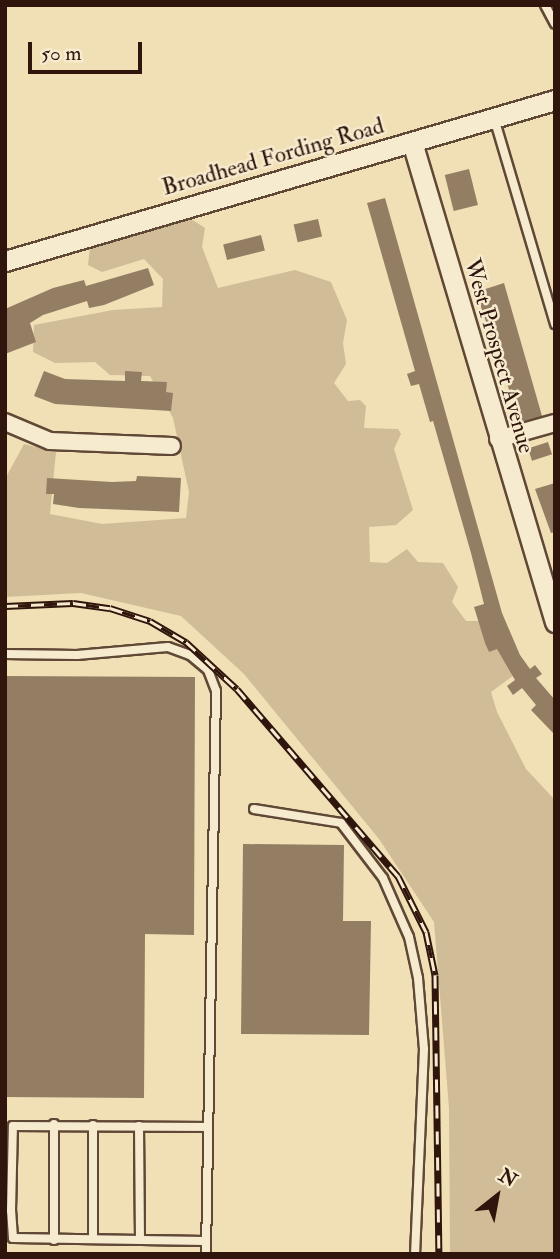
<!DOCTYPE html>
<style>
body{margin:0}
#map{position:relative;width:560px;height:1259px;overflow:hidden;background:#f1dfb5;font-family:"IM FELL Double Pica",serif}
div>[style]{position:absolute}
.green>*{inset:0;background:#d0bd98}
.building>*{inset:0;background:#947e63;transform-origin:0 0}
.roads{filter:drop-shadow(2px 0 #604836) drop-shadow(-2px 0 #604836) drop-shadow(0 2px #604836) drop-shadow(0 -2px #604836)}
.service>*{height:8px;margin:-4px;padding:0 4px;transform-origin:4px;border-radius:4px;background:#f6eacf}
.minor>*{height:16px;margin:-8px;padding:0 8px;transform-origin:8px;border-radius:8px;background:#f6eacf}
.tertiary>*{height:19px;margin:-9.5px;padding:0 9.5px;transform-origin:9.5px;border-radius:9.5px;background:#f6eacf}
.rail>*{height:7px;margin-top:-3.5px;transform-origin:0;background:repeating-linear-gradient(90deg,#f6eacf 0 13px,#2f150b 0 26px);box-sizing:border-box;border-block:2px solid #2f150b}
span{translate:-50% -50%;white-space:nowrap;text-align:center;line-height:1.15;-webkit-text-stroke:5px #f6eacf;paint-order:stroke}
.street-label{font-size:23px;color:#2f150b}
.frame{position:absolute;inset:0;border:7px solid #2f150b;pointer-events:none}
.north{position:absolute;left:462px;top:1161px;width:70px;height:70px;-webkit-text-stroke:5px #f6eacf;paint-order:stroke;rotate:31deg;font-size:19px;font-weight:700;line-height:28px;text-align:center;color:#2f150b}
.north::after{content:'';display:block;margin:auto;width:24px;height:32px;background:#2f150b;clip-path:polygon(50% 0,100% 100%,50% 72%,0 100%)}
.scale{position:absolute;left:28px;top:42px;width:114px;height:32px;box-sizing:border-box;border:4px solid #2f150b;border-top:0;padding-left:9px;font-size:21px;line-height:24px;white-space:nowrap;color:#2f150b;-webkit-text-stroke:5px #f6eacf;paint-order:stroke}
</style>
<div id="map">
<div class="green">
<i style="clip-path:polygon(191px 219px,205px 228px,202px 247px,218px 288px,295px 270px,331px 282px,347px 320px,343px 343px,346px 364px,334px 383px,348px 401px,360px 400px,366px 406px,364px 428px,398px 429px,401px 434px,394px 449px,413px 510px,396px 525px,369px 527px,370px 562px,387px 563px,407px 549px,418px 562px,443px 563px,458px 587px,452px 602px,466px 621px,494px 621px,517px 673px,491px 692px,497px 712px,526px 769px,555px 800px,555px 1254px,450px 1254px,449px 1108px,434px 922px,379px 839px,244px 674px,181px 616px,81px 593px,5px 597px,5px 479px,24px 444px,56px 452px,50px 514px,102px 524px,186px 518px,189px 492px,173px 418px,150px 376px,110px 375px,95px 362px,55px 363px,33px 352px,34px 325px,113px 310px,162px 307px,163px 279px,144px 259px,102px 272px,88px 265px,90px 247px)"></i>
</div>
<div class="building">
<i style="left:469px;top:169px;width:37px;height:25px;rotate:76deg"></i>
<i style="clip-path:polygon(385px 198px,502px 613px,520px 655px,530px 669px,535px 665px,542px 674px,536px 678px,555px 700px,555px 735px,531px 710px,536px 705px,522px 688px,513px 695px,507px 686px,515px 680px,497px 649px,489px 652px,485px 643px,474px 607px,484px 604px,471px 553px,433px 421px,430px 422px,419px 384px,411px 386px,407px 374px,415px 371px,367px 203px)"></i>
<i style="left:318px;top:219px;width:18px;height:25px;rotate:77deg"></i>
<i style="left:261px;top:235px;width:16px;height:39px;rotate:76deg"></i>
<i style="clip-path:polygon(148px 268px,154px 285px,104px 305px,89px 308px,87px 301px,43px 315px,30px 323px,36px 342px,5px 354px,5px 309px,53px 288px,84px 280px,86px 286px)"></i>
<i style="clip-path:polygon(504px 283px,542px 416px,520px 422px,476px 292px)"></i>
<i style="clip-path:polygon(44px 371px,65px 379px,125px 381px,125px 371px,142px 372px,141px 381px,167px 382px,166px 392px,173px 393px,171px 411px,55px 404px,34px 396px)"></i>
<i style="left:548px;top:442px;width:13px;height:21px;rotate:72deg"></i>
<i style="clip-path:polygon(137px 476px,181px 478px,179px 512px,79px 508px,53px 504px,54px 494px,46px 494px,47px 478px,112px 482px,136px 481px)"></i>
<i style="clip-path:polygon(555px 483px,555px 532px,551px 533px,535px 489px)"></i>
<i style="clip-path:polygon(5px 676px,195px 677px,194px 935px,145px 934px,144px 1098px,5px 1097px)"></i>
<i style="clip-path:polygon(243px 844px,344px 845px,343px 921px,371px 921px,369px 1035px,241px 1034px)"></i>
</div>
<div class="roads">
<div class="service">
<i style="left:545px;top:5px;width:21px;rotate:62deg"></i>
<i style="left:494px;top:118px;width:215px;rotate:73.5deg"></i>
<i style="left:5px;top:654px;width:72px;rotate:0.8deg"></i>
<i style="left:77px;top:655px;width:91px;rotate:-5deg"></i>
<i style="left:168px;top:647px;width:23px;rotate:20deg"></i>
<i style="left:190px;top:655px;width:23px;rotate:40deg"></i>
<i style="left:208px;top:670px;width:22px;rotate:69deg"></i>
<i style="left:216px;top:691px;width:563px;rotate:91.02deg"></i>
<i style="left:254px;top:809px;width:88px;rotate:9.1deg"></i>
<i style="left:341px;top:823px;width:69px;rotate:52.6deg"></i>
<i style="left:383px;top:878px;width:64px;rotate:66.2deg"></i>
<i style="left:409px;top:937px;width:42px;rotate:77.6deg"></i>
<i style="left:418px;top:978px;width:71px;rotate:85.2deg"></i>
<i style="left:424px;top:1049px;width:205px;rotate:92.5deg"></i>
<i style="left:139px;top:1126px;width:111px;rotate:89.5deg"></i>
<i style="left:93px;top:1238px;width:113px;rotate:-90deg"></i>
<i style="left:54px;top:1240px;width:116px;rotate:-90deg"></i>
<i style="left:205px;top:1241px;width:192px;rotate:-179.1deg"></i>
<i style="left:13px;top:1238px;width:27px;rotate:-94deg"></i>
<i style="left:11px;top:1211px;width:85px;rotate:-88.7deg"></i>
<i style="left:13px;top:1126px;width:195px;rotate:0.3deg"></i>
</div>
<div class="minor">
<i style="left:5px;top:422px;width:49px;rotate:22.9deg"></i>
<i style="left:50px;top:441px;width:122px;rotate:2.3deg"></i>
<i style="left:498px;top:439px;width:59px;rotate:-15.7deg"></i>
</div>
<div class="tertiary">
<i style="left:412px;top:142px;width:501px;rotate:73.41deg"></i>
<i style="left:5px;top:261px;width:573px;rotate:-16.32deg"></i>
</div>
</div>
<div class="rail">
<i style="left:5px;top:606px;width:68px;rotate:-2.5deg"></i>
<i style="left:73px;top:603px;width:37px;rotate:8deg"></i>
<i style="left:110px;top:608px;width:42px;rotate:18deg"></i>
<i style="left:150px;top:621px;width:42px;rotate:30.3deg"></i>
<i style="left:186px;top:642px;width:69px;rotate:42.7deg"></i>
<i style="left:237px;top:689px;width:247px;rotate:49.3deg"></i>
<i style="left:398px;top:876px;width:63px;rotate:63.4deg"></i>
<i style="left:426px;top:932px;width:44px;rotate:78.2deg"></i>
<i style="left:435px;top:975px;width:279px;rotate:89.2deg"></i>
</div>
<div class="street-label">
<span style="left:273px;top:157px;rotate:-16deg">Broadhead Fording Road</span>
<span style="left:499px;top:356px;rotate:74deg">West Prospect Avenue</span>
</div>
<div class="frame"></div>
<div class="north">N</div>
<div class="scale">50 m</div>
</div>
